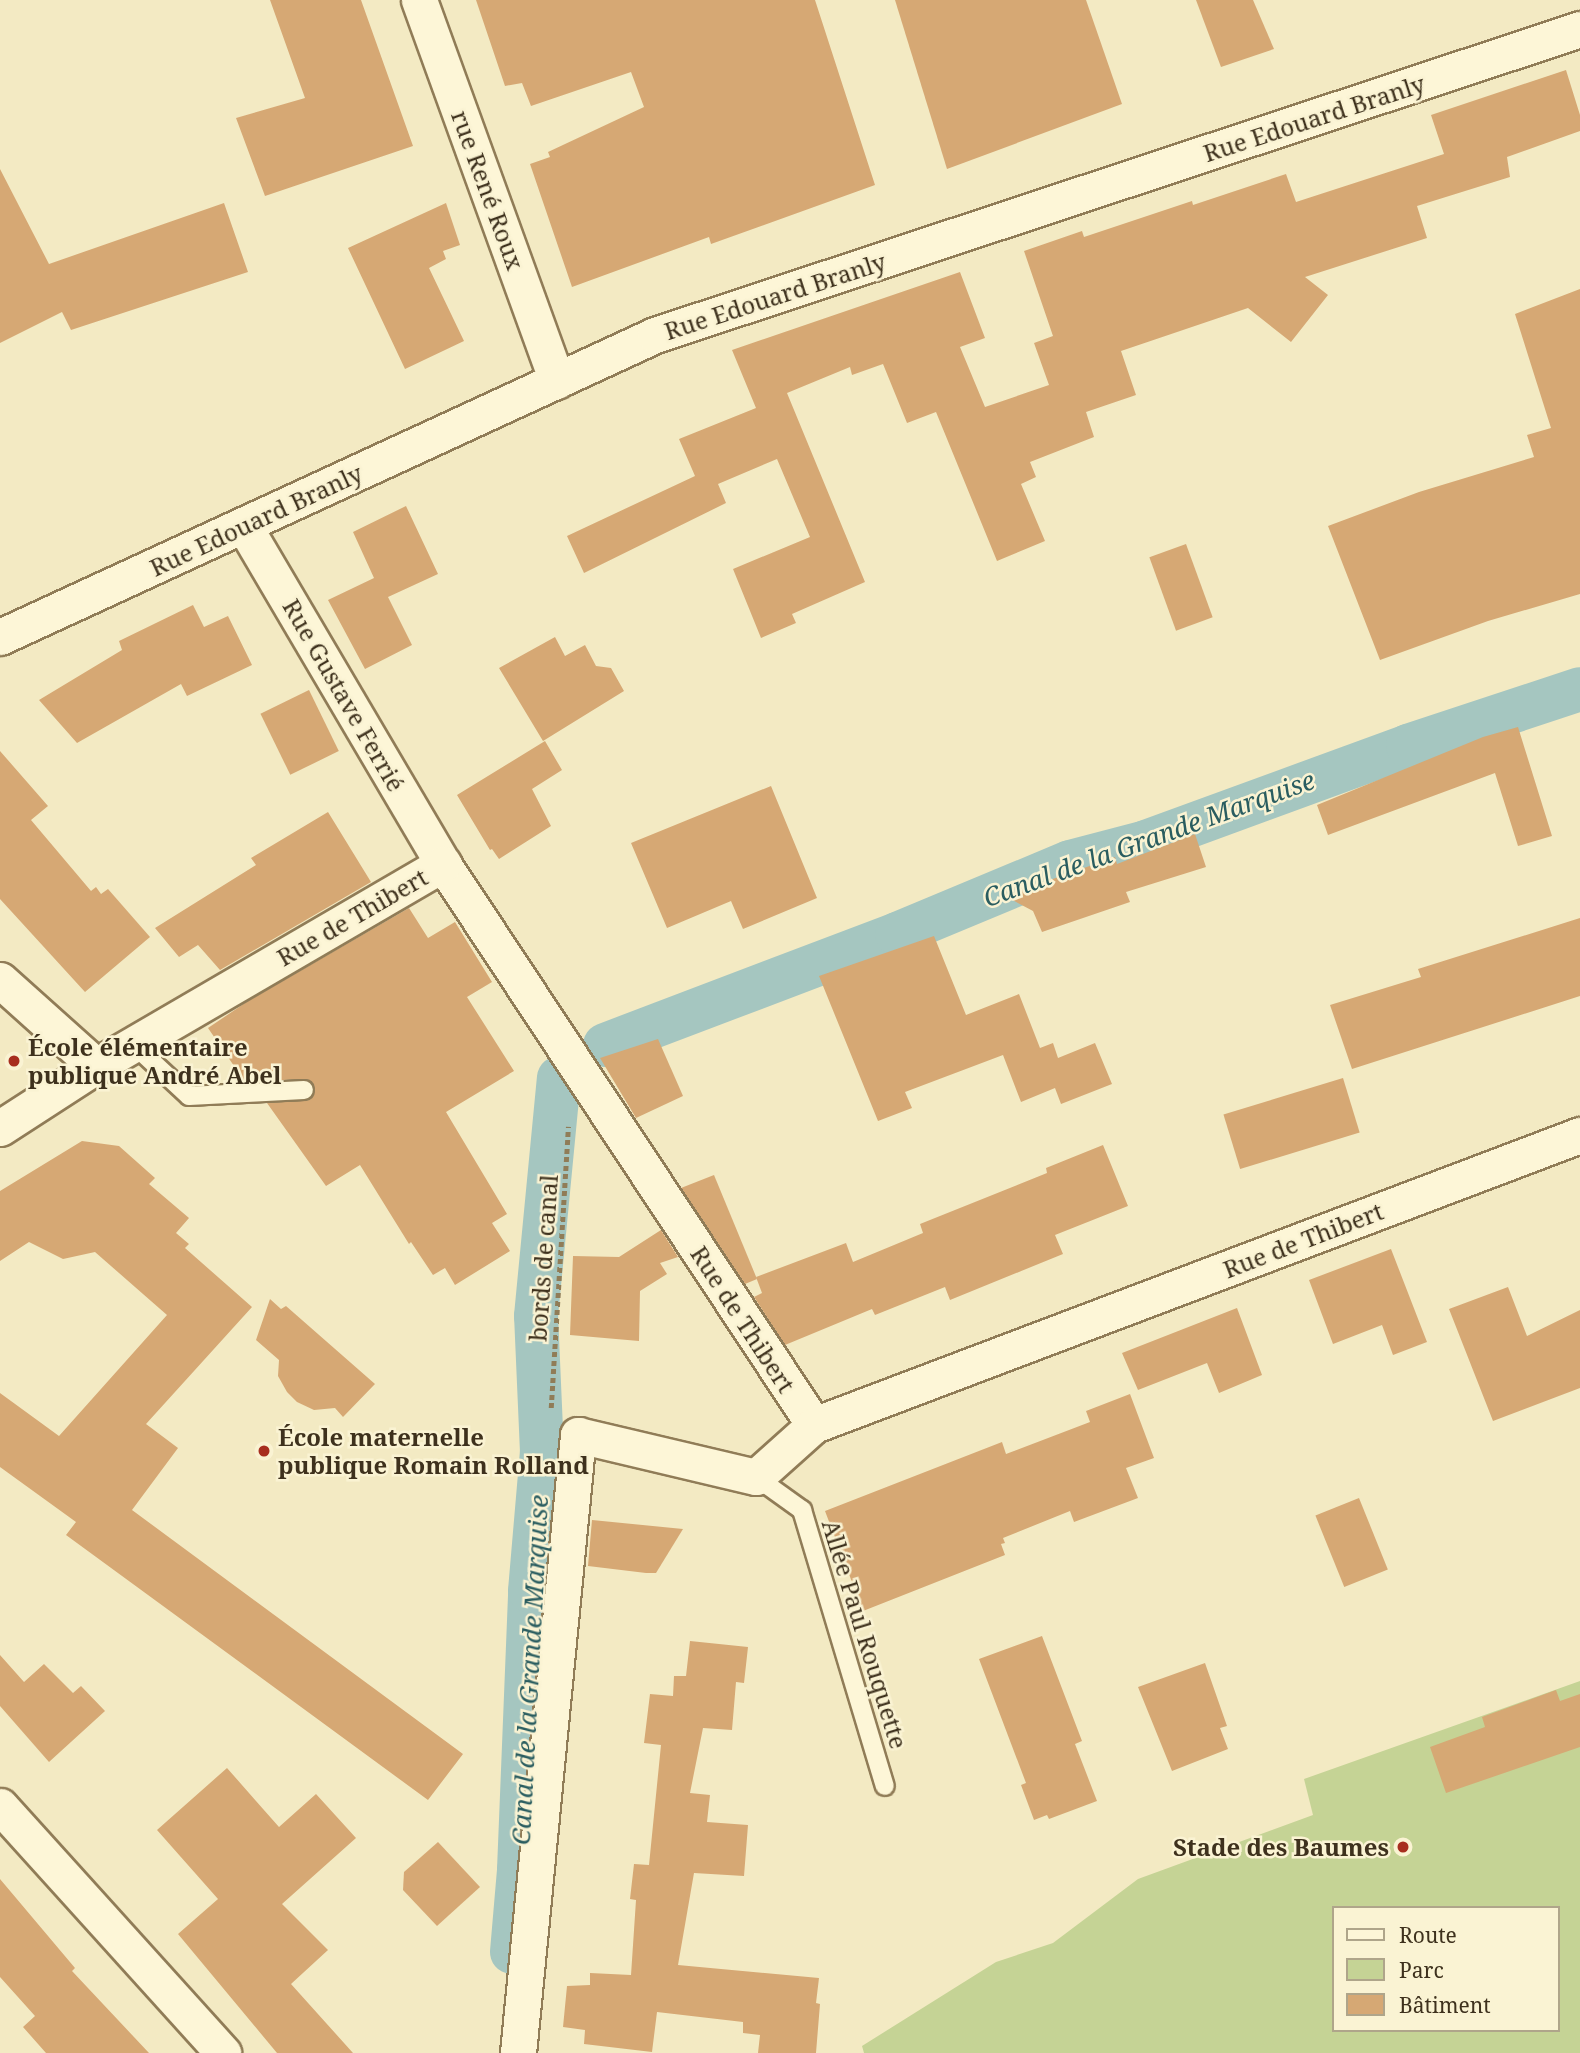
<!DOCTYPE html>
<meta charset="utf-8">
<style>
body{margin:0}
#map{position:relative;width:1580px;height:2053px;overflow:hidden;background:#f3eac3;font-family:"Noto Serif",serif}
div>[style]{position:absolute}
.green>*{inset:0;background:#c5d395}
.canal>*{height:44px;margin:-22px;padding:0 22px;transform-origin:22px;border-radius:22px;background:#a5c6c0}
.building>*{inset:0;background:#d6a874;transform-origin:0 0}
.path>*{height:4.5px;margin-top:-2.25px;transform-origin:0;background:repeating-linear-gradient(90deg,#907c57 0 5px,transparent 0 8.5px)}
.roads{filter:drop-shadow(2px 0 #907c57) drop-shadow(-2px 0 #907c57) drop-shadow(0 2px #907c57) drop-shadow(0 -2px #907c57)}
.service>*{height:18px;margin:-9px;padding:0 9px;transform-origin:9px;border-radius:9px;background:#fdf6d7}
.minor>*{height:35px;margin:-17.5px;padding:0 17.5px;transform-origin:17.5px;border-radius:17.5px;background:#fdf6d7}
.dots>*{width:19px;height:19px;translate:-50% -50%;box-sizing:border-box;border:4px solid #faf3d3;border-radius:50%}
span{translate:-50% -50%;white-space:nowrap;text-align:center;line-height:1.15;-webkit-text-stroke:5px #faf3d3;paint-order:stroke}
.street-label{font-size:24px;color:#3e311d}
.poi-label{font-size:24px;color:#3e311d;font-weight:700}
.left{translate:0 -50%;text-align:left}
.right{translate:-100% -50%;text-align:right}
.water-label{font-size:26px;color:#2a5d60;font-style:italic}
.legend{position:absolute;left:1332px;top:1906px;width:228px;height:126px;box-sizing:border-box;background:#faf3d3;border:2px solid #afa58a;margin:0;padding:9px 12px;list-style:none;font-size:21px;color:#3e311d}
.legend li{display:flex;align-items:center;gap:14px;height:35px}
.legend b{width:35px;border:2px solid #afa58a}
</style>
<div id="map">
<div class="green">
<i style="clip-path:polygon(evenodd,1580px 1681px,1580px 2053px,864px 2053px,862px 2046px,996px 1962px,1053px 1943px,1138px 1879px,1313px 1815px,1304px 1779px,1580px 1681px,1333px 1908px,1557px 1908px,1557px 2030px,1333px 2030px,1333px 1908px)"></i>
</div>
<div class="canal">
<i style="left:605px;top:1045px;width:312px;rotate:-20.8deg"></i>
<i style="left:897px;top:934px;width:187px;rotate:-22.6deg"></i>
<i style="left:1070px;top:862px;width:79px;rotate:-14.7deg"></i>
<i style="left:1146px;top:842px;width:279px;rotate:-20.1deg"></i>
<i style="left:1408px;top:746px;width:181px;rotate:-18.3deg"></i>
<i style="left:512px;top:1952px;width:82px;rotate:-85.1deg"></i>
<i style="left:519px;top:1870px;width:279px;rotate:-87.7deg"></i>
<i style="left:530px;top:1591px;width:140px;rotate:-85.1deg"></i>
<i style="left:542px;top:1452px;width:136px;rotate:-92.5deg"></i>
<i style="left:536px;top:1316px;width:239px;rotate:-84.5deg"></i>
</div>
<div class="building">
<i style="clip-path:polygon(270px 0,361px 0,413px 146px,265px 196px,236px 118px,305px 98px)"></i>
<i style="clip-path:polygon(476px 0,815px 0,875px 185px,711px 244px,709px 237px,572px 287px,530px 164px,550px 157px,548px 152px,644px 107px,631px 72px,531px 106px,522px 83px,505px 86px)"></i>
<i style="clip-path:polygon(895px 0,1086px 0,1122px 104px,947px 169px)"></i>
<i style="clip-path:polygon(1196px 0,1253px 0,1274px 49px,1221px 67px)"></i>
<i style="clip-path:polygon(1566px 70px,1580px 115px,1580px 131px,1507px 157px,1510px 177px,1417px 206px,1427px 238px,1305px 277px,1328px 295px,1291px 342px,1248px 308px,1121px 351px,1136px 395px,1086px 412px,1094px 437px,1030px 462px,1036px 477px,1021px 484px,1045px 541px,997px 561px,936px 412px,907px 423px,883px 364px,852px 375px,850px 367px,787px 393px,865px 582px,792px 614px,796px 623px,761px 638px,733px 569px,810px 537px,777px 459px,718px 484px,726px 503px,584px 573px,567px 536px,695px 476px,679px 439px,756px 408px,732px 350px,960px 272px,985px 338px,960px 347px,985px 407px,1049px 385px,1034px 343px,1053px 336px,1024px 251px,1082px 231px,1084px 237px,1192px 201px,1193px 205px,1286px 174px,1296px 202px,1444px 154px,1431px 115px)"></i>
<i style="clip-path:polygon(0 169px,49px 264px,224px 203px,248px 272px,71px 330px,62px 312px,0 343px)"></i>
<i style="clip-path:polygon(446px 203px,460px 245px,443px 251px,446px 259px,429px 268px,464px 341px,405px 369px,348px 248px)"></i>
<i style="clip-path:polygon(1580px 289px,1580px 594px,1488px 621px,1380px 660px,1328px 526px,1419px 492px,1534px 457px,1527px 435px,1551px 428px,1515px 314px)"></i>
<i style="clip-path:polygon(406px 506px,438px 574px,388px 597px,412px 645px,365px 669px,328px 600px,374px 578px,353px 532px)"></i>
<i style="left:1186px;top:544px;width:78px;height:39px;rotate:70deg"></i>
<i style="clip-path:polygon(193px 605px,204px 627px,228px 616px,252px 665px,187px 696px,181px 684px,77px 743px,39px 700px,122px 650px,119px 641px)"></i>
<i style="clip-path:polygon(555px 637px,565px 656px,585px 645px,596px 666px,611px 668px,624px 691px,543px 741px,499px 668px)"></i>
<i style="left:309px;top:690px;width:68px;height:54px;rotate:64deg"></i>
<i style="clip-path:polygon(1518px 727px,1552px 836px,1518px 846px,1495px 773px,1328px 835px,1317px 805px,1483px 737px)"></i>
<i style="clip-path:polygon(545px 741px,562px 770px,532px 789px,551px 826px,499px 859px,492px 849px,490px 850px,457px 795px)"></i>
<i style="clip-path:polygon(0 751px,48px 806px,31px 820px,91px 891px,96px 887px,101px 894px,108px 889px,150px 937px,85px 992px,0 899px)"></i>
<i style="clip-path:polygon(771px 786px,817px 898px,743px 929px,731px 901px,667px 928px,631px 843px)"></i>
<i style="clip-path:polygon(328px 812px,371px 882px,220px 970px,198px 945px,179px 957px,155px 928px,256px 865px,251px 858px)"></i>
<i style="clip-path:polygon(1195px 834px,1206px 867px,1126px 892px,1130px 902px,1042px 932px,1033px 911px,1005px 896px,1115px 857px,1117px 864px)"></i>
<i style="clip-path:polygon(409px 908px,428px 938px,455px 922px,492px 982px,467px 997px,514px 1071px,446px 1112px,507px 1214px,492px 1223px,510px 1251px,455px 1285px,445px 1268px,433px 1275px,411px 1242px,409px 1244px,360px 1165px,326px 1186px,267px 1103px,310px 1100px,314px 1095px,313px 1083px,303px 1079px,245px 1082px,208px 1028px,248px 1001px)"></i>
<i style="clip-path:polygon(1580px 918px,1580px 996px,1352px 1069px,1330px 1005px,1421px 977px,1418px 969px)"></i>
<i style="clip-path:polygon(934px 936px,966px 1015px,1019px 994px,1040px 1048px,1053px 1043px,1058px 1058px,1095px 1043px,1112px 1084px,1061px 1104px,1055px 1088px,1021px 1102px,1003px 1055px,905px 1092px,912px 1108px,878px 1121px,819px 976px)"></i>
<i style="clip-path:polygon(658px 1039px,683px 1096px,636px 1118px,600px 1058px)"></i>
<i style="left:1343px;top:1078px;width:57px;height:125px;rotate:73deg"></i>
<i style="clip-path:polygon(82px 1141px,119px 1146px,155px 1178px,149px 1184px,189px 1218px,176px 1233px,189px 1244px,185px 1248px,252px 1307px,146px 1424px,178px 1448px,132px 1510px,463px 1754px,428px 1800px,66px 1535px,76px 1522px,0 1467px,0 1393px,59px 1436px,167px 1315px,95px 1252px,63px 1259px,29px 1242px,0 1261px,0 1191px)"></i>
<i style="clip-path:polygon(1103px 1145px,1128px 1206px,1055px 1235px,1063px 1254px,950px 1300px,945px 1287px,875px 1315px,872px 1309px,785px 1345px,754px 1297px,762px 1293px,756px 1277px,846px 1243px,853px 1262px,923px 1233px,920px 1224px,1047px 1173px,1046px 1168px)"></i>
<i style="clip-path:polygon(714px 1175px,757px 1279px,745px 1284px,681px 1188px)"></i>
<i style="clip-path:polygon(661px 1230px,678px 1257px,660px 1263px,667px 1274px,640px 1291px,639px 1341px,570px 1335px,573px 1256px,619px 1257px)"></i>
<i style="clip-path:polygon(1391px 1249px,1427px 1342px,1393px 1355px,1382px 1325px,1333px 1344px,1309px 1280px)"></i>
<i style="clip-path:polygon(1508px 1287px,1527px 1336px,1580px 1310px,1580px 1388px,1493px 1421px,1449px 1309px)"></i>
<i style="clip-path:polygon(270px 1299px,281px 1309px,286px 1306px,375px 1384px,343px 1417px,335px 1408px,314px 1410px,297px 1402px,287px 1392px,278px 1376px,279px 1360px,256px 1340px)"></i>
<i style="clip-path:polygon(1237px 1308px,1262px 1375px,1219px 1393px,1207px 1363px,1138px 1390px,1122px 1353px)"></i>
<i style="clip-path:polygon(1130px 1394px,1154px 1458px,1126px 1468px,1138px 1498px,1074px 1522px,1070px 1511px,1003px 1538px,1005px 1543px,1001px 1544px,1005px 1555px,863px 1611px,825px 1511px,1002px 1442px,1006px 1454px,1090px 1422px,1086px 1411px)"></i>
<i style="left:1359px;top:1498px;width:77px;height:47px;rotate:68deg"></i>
<i style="clip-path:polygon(592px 1520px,683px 1529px,656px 1573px,646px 1573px,588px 1566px)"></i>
<i style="clip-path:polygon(1042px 1636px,1082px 1741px,1075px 1744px,1097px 1801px,1049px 1819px,1047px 1815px,1034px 1820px,1021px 1785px,1026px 1783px,979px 1659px)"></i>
<i style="clip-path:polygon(690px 1641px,748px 1647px,744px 1683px,736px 1682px,732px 1730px,703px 1728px,690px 1793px,710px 1795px,707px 1822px,748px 1825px,744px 1876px,694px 1873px,678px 1965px,819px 1978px,816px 2003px,820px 2004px,816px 2053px,758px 2053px,760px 2035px,743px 2033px,743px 2022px,657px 2012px,652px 2052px,584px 2044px,585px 2030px,563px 2027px,567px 1986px,590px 1985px,590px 1973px,631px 1975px,636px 1900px,630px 1899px,634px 1864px,649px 1865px,661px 1745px,644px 1743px,650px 1694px,673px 1696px,674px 1676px,686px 1676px)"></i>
<i style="clip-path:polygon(0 1655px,24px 1682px,44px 1664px,73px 1693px,81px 1686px,105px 1711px,49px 1762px,0 1706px)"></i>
<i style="clip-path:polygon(1205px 1663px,1227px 1726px,1220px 1728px,1228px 1749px,1172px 1771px,1138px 1687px)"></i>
<i style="clip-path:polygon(1556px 1690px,1560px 1701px,1580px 1694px,1580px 1747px,1446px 1793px,1430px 1747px,1485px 1727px,1482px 1717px)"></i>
<i style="clip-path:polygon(227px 1768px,279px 1827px,316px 1794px,356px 1838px,282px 1904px,328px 1950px,291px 1984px,353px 2053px,277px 2053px,178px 1934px,218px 1899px,157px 1830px)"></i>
<i style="clip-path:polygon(438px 1842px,480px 1887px,437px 1926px,403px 1890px,404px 1872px)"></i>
<i style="clip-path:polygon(0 1879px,75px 1968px,72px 1971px,149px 2053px,46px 2053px,23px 2027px,35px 2016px,0 1977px)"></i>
</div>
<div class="path">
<i style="left:551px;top:1408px;width:282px;rotate:-86.5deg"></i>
</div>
<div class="roads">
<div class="service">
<i style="left:133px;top:1044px;width:76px;rotate:42.9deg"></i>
<i style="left:189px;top:1096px;width:115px;rotate:-3deg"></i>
<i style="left:756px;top:1477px;width:57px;rotate:35.7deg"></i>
<i style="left:802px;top:1510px;width:288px;rotate:73.3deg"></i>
</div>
<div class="minor">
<i style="left:419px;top:0;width:405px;rotate:70.1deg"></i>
<i style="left:244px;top:526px;width:392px;rotate:59.5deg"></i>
<i style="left:443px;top:864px;width:673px;rotate:56.52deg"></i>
<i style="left:814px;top:1425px;width:819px;rotate:-20.74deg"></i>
<i style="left:0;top:637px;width:721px;rotate:-24.75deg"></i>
<i style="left:655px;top:335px;width:974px;rotate:-18.3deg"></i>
<i style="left:0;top:980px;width:129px;rotate:41.9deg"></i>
<i style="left:0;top:1128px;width:114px;rotate:-32.9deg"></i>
<i style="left:96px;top:1066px;width:402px;rotate:-30.2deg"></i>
<i style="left:0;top:1806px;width:333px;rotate:47.9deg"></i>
<i style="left:518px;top:2053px;width:621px;rotate:-84.45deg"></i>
<i style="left:578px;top:1435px;width:183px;rotate:13.3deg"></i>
<i style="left:756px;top:1477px;width:78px;rotate:-41.9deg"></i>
</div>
</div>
<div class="dots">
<i style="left:14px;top:1061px;background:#a72e1f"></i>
<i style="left:264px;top:1451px;background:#a72e1f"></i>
<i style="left:1403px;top:1847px;background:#a72e1f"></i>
</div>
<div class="street-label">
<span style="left:1314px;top:118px;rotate:-18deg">Rue Edouard Branly</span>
<span style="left:488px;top:190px;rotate:70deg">rue René Roux</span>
<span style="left:775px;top:296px;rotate:-18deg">Rue Edouard Branly</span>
<span style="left:256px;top:520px;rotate:-25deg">Rue Edouard Branly</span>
<span style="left:344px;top:695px;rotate:60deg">Rue Gustave Ferrié</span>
<span style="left:352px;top:917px;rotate:-30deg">Rue de Thibert</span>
<span style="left:1303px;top:1240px;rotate:-21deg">Rue de Thibert</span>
<span style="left:543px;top:1258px;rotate:-86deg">bords de canal</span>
<span style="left:743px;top:1319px;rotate:57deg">Rue de Thibert</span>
<span style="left:865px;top:1634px;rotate:73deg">Allée Paul Rouquette</span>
</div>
<div class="poi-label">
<span class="left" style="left:28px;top:1061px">École élémentaire<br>publique André Abel</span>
<span class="left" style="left:278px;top:1451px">École maternelle<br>publique Romain Rolland</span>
<span class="right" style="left:1389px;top:1847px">Stade des Baumes</span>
</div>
<div class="water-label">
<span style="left:1149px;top:839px;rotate:-20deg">Canal de la Grande Marquise</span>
<span style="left:530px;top:1670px;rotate:-87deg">Canal de la Grande Marquise</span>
</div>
<ul class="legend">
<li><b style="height:9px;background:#fdf6d7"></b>Route</li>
<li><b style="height:19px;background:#c5d395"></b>Parc</li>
<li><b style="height:19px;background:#d6a874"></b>Bâtiment</li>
</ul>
</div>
